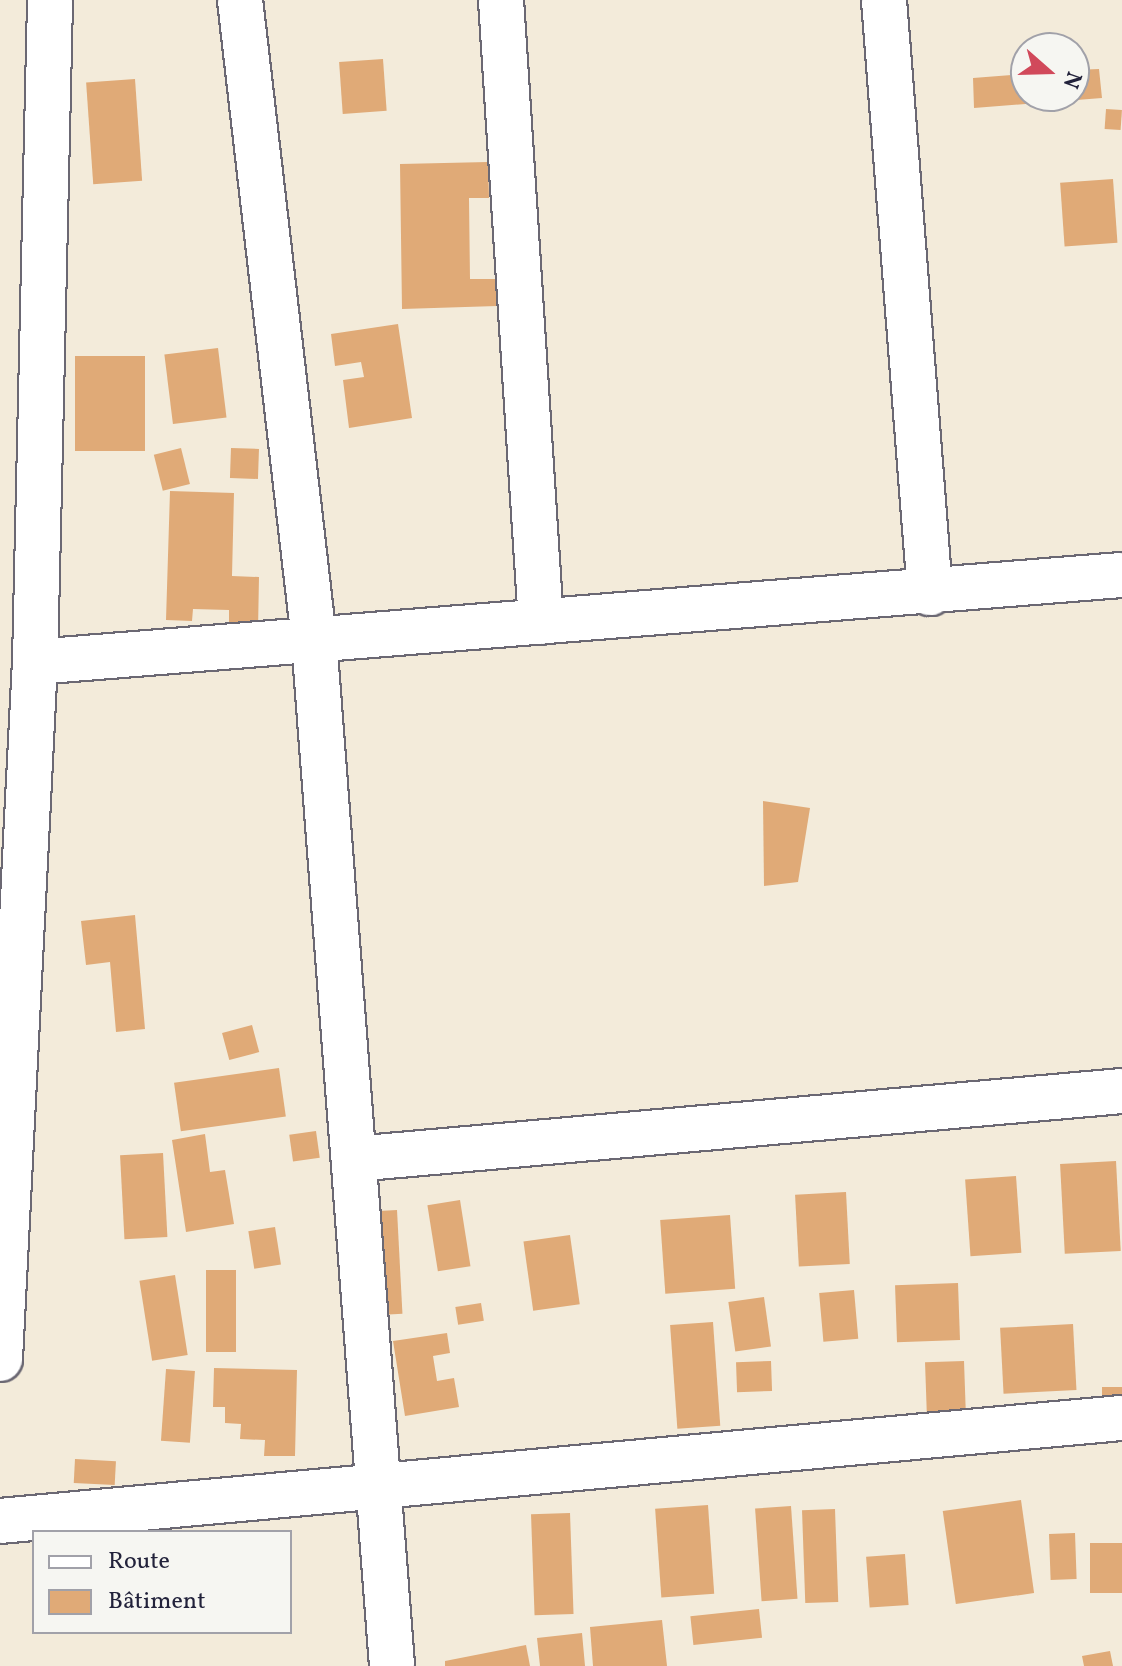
<!DOCTYPE html>
<meta charset="utf-8">
<style>
body{margin:0}
#map{position:relative;width:1122px;height:1666px;overflow:hidden;background:#f3ebda;font-family:Vollkorn,serif}
div>[style]{position:absolute}
.building>*{inset:0;background:#e0aa77;transform-origin:0 0}
.roads{filter:drop-shadow(2px 0 #6b6873) drop-shadow(-2px 0 #6b6873) drop-shadow(0 2px #6b6873) drop-shadow(0 -2px #6b6873)}
.minor>*{height:44px;margin:-22px;padding:0 22px;transform-origin:22px;border-radius:22px;background:#fff}
span{translate:-50% -50%;white-space:nowrap;text-align:center;line-height:1.15;-webkit-text-stroke:8px #f6f6f2;paint-order:stroke}
.legend{position:absolute;left:32px;top:1530px;width:260px;height:104px;box-sizing:border-box;background:#f6f6f2;border:2px solid #a1a1a9;margin:0;padding:10px 14px;list-style:none;font-size:24px;color:#22223b}
.legend li{display:flex;align-items:center;gap:16px;height:40px}
.legend b{width:40px;border:2px solid #a1a1a9}
.north{position:absolute;left:1010px;top:32px;width:80px;height:80px;box-sizing:border-box;background:#f6f6f2;border:2px solid #a1a1a9;border-radius:50%;rotate:110deg;font-size:22px;font-weight:700;line-height:32px;text-align:center;color:#22223b}
.north::after{content:'';display:block;margin:auto;width:28px;height:36px;background:#d1495b;clip-path:polygon(50% 0,100% 100%,50% 72%,0 100%)}
</style>
<div id="map">
<div class="building">
<i style="left:383px;top:59px;width:52px;height:44px;rotate:86deg"></i>
<i style="clip-path:polygon(1099px 69px,1102px 98px,974px 108px,973px 78px,1026px 74px,1026px 96px,1074px 96px,1074px 70px)"></i>
<i style="left:135px;top:79px;width:102px;height:49px;rotate:86deg"></i>
<i style="left:1106px;top:109px;width:16px;height:20px;rotate:4deg"></i>
<i style="clip-path:polygon(488px 162px,489px 198px,469px 198px,470px 279px,496px 279px,497px 306px,402px 309px,400px 164px)"></i>
<i style="left:1113px;top:179px;width:64px;height:53px;rotate:86deg"></i>
<i style="clip-path:polygon(398px 324px,412px 418px,349px 428px,343px 380px,364px 377px,361px 362px,335px 366px,331px 334px)"></i>
<i style="left:218px;top:348px;width:70px;height:54px;rotate:83deg"></i>
<i style="left:145px;top:356px;width:95px;height:70px;rotate:90deg"></i>
<i style="left:181px;top:448px;width:37px;height:28px;rotate:76deg"></i>
<i style="left:231px;top:448px;width:28px;height:30px;rotate:2deg"></i>
<i style="clip-path:polygon(170px 491px,234px 493px,232px 576px,259px 577px,258px 630px,229px 629px,229px 610px,193px 609px,192px 621px,166px 620px)"></i>
<i style="clip-path:polygon(763px 801px,810px 808px,798px 882px,764px 886px)"></i>
<i style="clip-path:polygon(135px 915px,145px 1029px,116px 1032px,110px 962px,86px 965px,81px 921px)"></i>
<i style="left:252px;top:1025px;width:28px;height:31px;rotate:75deg"></i>
<i style="left:279px;top:1068px;width:49px;height:106px;rotate:82deg"></i>
<i style="left:316px;top:1131px;width:27px;height:27px;rotate:82deg"></i>
<i style="clip-path:polygon(205px 1134px,210px 1172px,225px 1170px,234px 1224px,186px 1232px,172px 1140px)"></i>
<i style="left:163px;top:1153px;width:84px;height:43px;rotate:87deg"></i>
<i style="left:1116px;top:1161px;width:90px;height:56px;rotate:87deg"></i>
<i style="left:1016px;top:1176px;width:77px;height:51px;rotate:86deg"></i>
<i style="left:846px;top:1192px;width:72px;height:51px;rotate:87deg"></i>
<i style="left:460px;top:1200px;width:67px;height:33px;rotate:81deg"></i>
<i style="left:397px;top:1210px;width:104px;height:32px;rotate:87deg"></i>
<i style="left:730px;top:1215px;width:74px;height:70px;rotate:86deg"></i>
<i style="left:275px;top:1227px;width:38px;height:27px;rotate:81deg"></i>
<i style="left:570px;top:1235px;width:70px;height:47px;rotate:82deg"></i>
<i style="left:206px;top:1270px;width:30px;height:82px"></i>
<i style="left:175px;top:1275px;width:81px;height:36px;rotate:81deg"></i>
<i style="left:958px;top:1283px;width:57px;height:63px;rotate:88deg"></i>
<i style="left:854px;top:1290px;width:49px;height:35px;rotate:85deg"></i>
<i style="left:764px;top:1297px;width:50px;height:36px;rotate:82deg"></i>
<i style="left:481px;top:1303px;width:18px;height:26px;rotate:81deg"></i>
<i style="left:713px;top:1322px;width:104px;height:43px;rotate:86deg"></i>
<i style="left:1073px;top:1324px;width:66px;height:73px;rotate:87deg"></i>
<i style="clip-path:polygon(447px 1333px,450px 1353px,433px 1356px,437px 1381px,454px 1378px,459px 1407px,405px 1416px,393px 1341px)"></i>
<i style="left:771px;top:1361px;width:30px;height:35px;rotate:88deg"></i>
<i style="left:964px;top:1361px;width:56px;height:39px;rotate:88deg"></i>
<i style="clip-path:polygon(214px 1368px,297px 1370px,295px 1456px,264px 1456px,265px 1440px,240px 1439px,241px 1424px,225px 1423px,225px 1407px,213px 1407px)"></i>
<i style="left:166px;top:1369px;width:29px;height:72px;rotate:4deg"></i>
<i style="left:1122px;top:1387px;width:21px;height:20px;rotate:90deg"></i>
<i style="left:75px;top:1459px;width:41px;height:24px;rotate:3deg"></i>
<i style="left:1021px;top:1500px;width:94px;height:79px;rotate:82deg"></i>
<i style="left:708px;top:1505px;width:89px;height:53px;rotate:86deg"></i>
<i style="left:791px;top:1506px;width:93px;height:36px;rotate:86deg"></i>
<i style="left:835px;top:1509px;width:93px;height:33px;rotate:88deg"></i>
<i style="left:570px;top:1513px;width:101px;height:39px;rotate:88deg"></i>
<i style="left:1075px;top:1533px;width:46px;height:26px;rotate:88deg"></i>
<i style="left:1122px;top:1543px;width:50px;height:32px;rotate:90deg"></i>
<i style="left:905px;top:1554px;width:51px;height:39px;rotate:86deg"></i>
<i style="left:759px;top:1609px;width:29px;height:69px;rotate:84deg"></i>
<i style="clip-path:polygon(662px 1620px,667px 1666px,593px 1666px,590px 1627px)"></i>
<i style="clip-path:polygon(582px 1633px,585px 1666px,540px 1666px,537px 1638px)"></i>
<i style="clip-path:polygon(526px 1645px,530px 1666px,445px 1666px,445px 1661px)"></i>
<i style="clip-path:polygon(1110px 1651px,1113px 1666px,1084px 1666px,1082px 1656px)"></i>
</div>
<div class="roads">
<div class="minor">
<i style="left:240px;top:0;width:644px;rotate:83.4deg"></i>
<i style="left:314px;top:640px;width:1029px;rotate:85.65deg"></i>
<i style="left:501px;top:0;width:623px;rotate:86.32deg"></i>
<i style="left:884px;top:0;width:595px;rotate:85.56deg"></i>
<i style="left:35px;top:662px;width:1090px;rotate:-4.58deg"></i>
<i style="left:354px;top:1159px;width:771px;rotate:-5.06deg"></i>
<i style="left:0;top:1359px;width:698px;rotate:-87.13deg"></i>
<i style="left:35px;top:662px;width:662px;rotate:-88.7deg"></i>
<i style="left:0;top:1521px;width:1127px;rotate:-5.25deg"></i>
</div>
</div>
<ul class="legend">
<li><b style="height:10px;background:#fff"></b>Route</li>
<li><b style="height:22px;background:#e0aa77"></b>Bâtiment</li>
</ul>
<div class="north">N</div>
</div>
